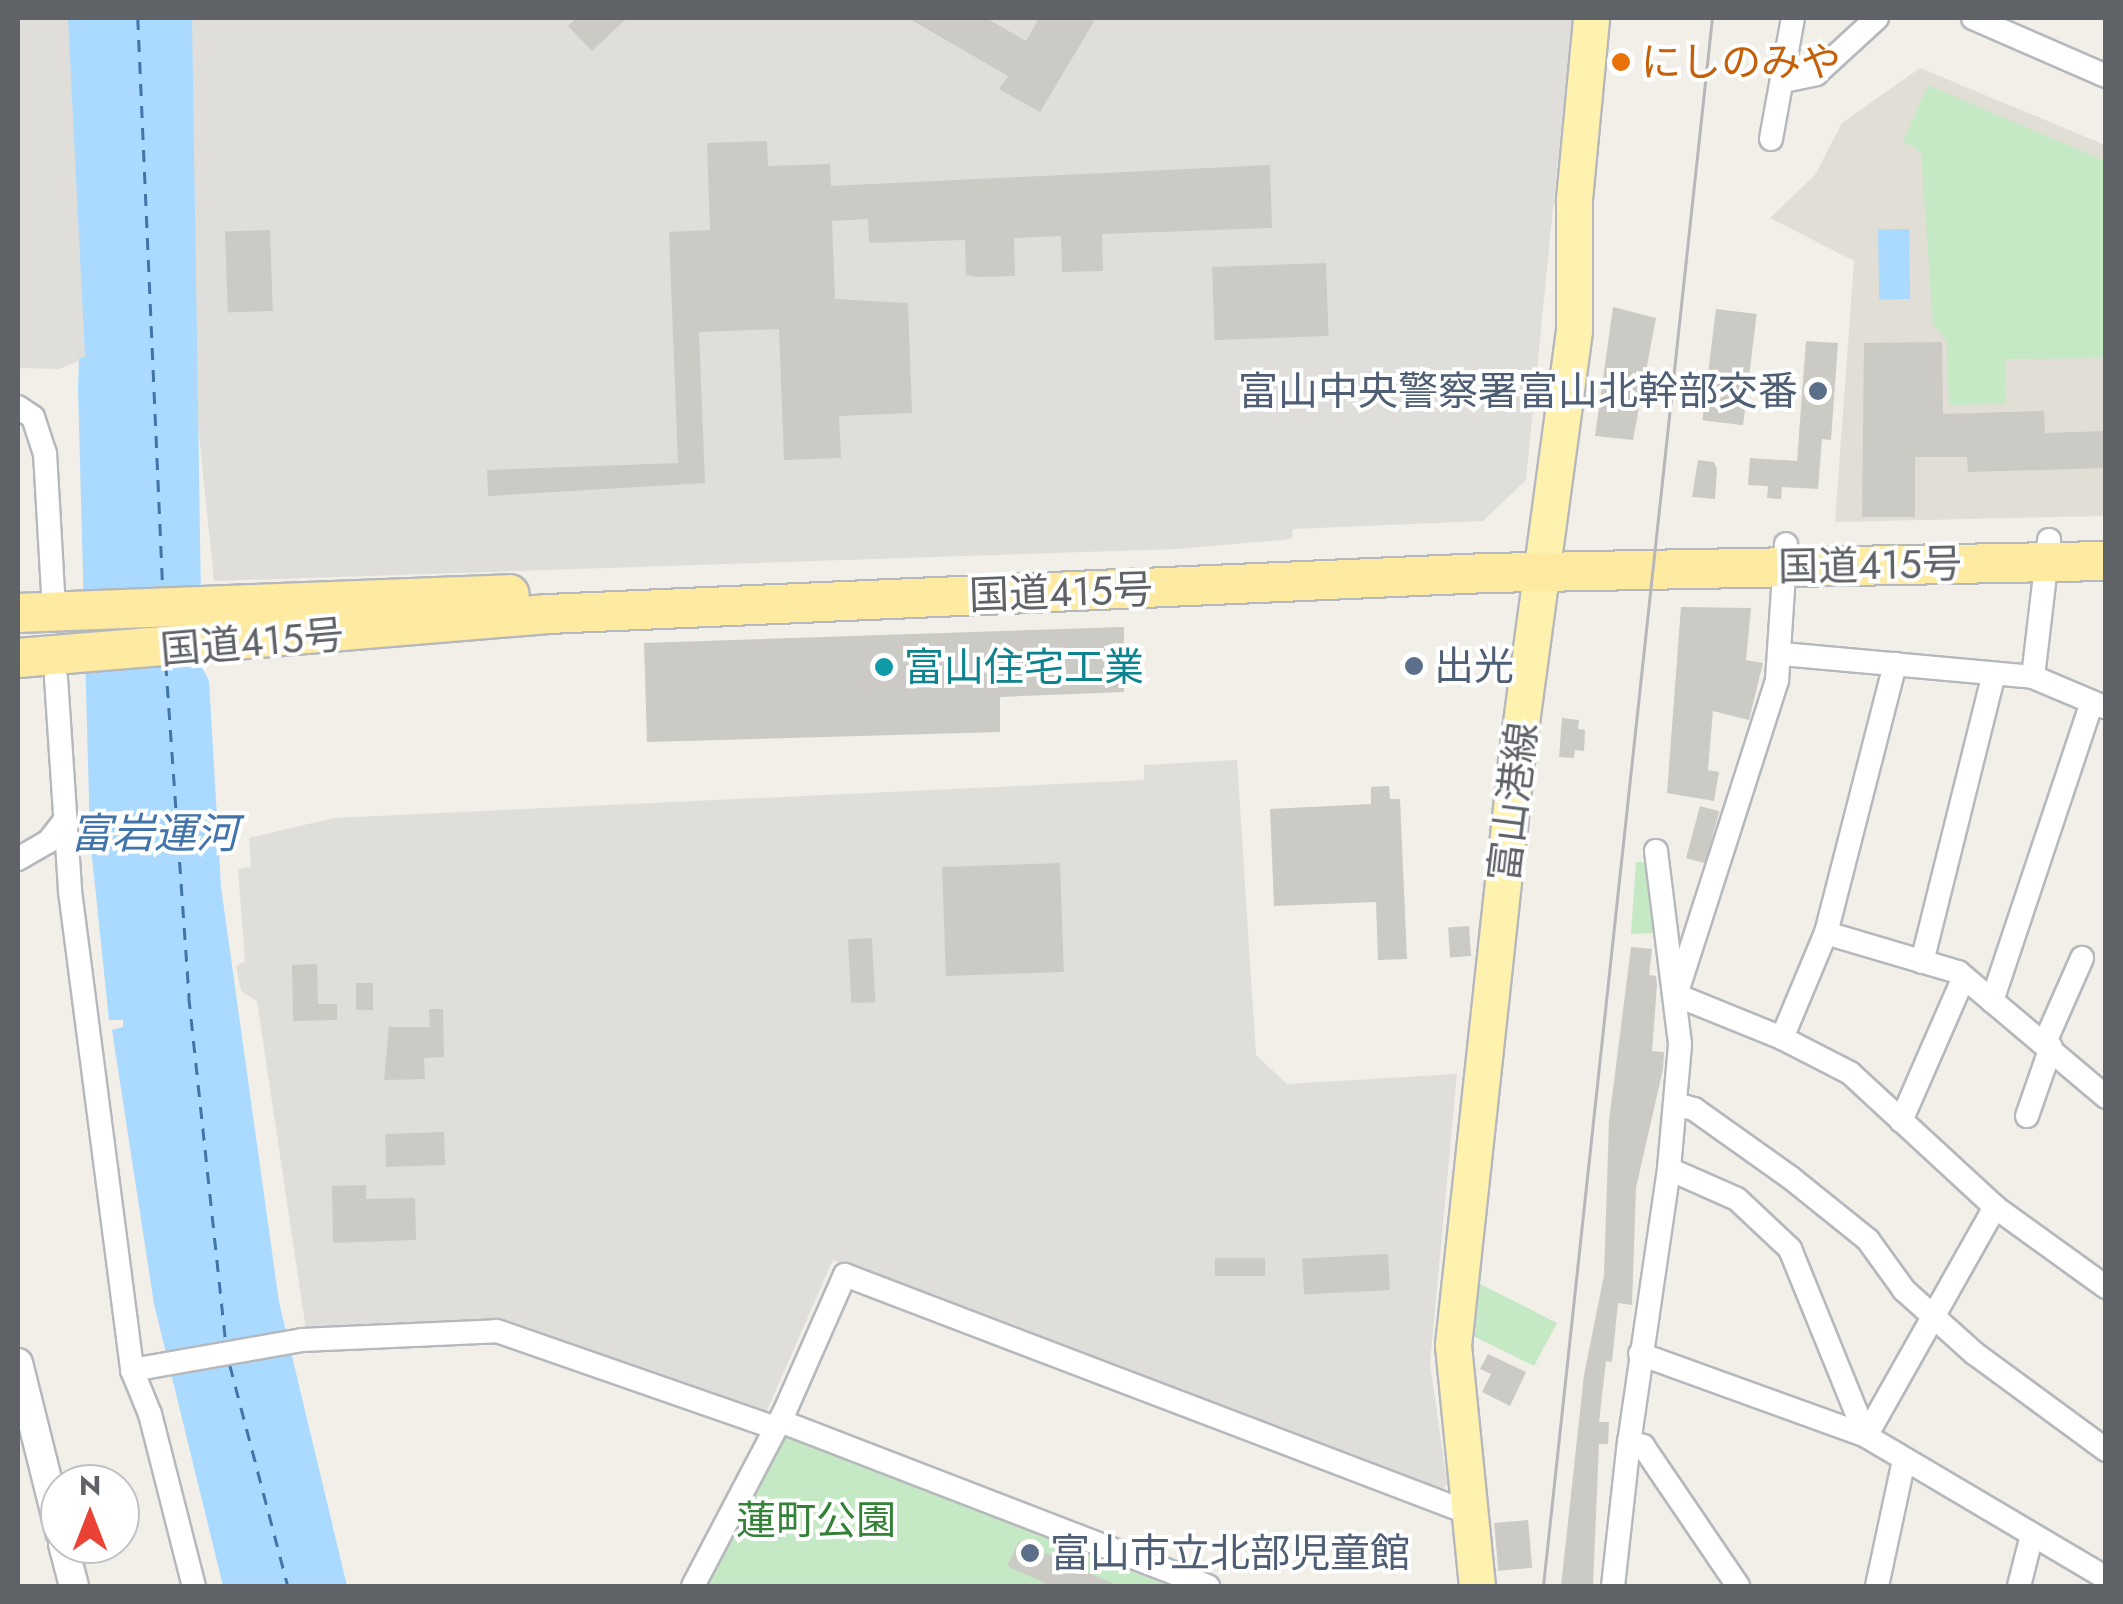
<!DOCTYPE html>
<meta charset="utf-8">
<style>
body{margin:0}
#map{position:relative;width:2123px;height:1604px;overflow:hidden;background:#f1efe8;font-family:Jost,"Noto Sans JP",sans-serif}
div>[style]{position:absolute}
.industrial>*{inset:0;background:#e0deda}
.education>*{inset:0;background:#e1ded6}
.green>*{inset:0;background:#c5e8c5}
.water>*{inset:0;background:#aadaff;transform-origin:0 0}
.ferry>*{height:2.5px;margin-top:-1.25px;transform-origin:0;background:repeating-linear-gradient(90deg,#4174aa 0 12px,transparent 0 22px)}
.building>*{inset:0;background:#cccac5;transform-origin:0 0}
.roads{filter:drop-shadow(2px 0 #b5b8bc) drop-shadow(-2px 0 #b5b8bc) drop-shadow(0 2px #b5b8bc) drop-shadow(0 -2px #b5b8bc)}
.minor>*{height:22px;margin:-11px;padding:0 11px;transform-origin:11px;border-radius:11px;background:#fff}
.tertiary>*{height:28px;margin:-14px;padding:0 14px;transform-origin:14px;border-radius:14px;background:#fff}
.primary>*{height:35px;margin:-17.5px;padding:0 17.5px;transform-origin:17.5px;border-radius:17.5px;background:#fff2af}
.trunk>*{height:38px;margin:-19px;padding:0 19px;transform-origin:19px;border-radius:19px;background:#feeaa1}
.tram>*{height:2.5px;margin:-1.25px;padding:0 1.25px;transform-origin:1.25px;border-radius:1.25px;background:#b6b7b8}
.dots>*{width:28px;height:28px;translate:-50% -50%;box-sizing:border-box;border:5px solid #fff;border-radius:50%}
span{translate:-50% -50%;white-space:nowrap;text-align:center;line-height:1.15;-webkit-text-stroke:8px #fff;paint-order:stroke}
.food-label{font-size:40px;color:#c56008}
.left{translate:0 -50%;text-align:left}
.service-label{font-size:40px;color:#4e5e75}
.right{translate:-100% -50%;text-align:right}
.street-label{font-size:40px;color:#5f6368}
.culture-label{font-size:40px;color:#0d838f}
.park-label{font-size:40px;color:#348238}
.water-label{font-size:42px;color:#4174aa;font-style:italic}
.frame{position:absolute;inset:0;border:20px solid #5f6368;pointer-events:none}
.north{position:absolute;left:40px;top:1464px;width:100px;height:100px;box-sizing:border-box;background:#fff;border:2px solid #bfc1c3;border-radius:50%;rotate:0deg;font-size:28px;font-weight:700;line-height:40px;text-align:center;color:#5f6368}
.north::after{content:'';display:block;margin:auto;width:35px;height:45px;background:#ea4335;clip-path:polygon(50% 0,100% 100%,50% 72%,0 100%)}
</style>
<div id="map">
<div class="industrial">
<i style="clip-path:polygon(18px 18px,69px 18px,85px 358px,59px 369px,18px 368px)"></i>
<i style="clip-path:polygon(188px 18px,1572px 18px,1526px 480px,1483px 521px,1293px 529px,1292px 539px,1177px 549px,214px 581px,196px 406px)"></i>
<i style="clip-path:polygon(1237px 760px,1256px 1055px,1287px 1084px,1457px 1074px,1430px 1363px,1447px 1483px,1442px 1490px,833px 1260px,764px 1417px,502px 1324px,306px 1330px,257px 1001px,241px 991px,236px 966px,245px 961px,238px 869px,251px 867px,249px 838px,334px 818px,1144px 780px,1144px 765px)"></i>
</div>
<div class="education">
<i style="clip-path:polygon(1920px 68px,2105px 145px,2105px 516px,1835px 522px,1854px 261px,1770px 218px,1815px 175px,1842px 123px)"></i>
</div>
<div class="green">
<i style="clip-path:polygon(1928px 85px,2105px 161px,2105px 358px,2006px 359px,2005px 404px,1949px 405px,1947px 342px,1933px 324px,1921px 152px,1903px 141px)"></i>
<i style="clip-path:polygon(1636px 862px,1646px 862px,1656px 933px,1631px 934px)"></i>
<i style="clip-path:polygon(1474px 1281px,1557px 1323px,1534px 1366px,1469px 1334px)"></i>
<i style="clip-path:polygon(782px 1435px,1169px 1586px,706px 1586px)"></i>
</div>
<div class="water">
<i style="clip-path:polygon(68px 18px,192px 18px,202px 667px,209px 681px,221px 887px,279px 1302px,347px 1586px,223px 1586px,154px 1304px,112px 1030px,123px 1027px,123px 1020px,109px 1020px,90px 838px,78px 387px,79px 358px,85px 357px)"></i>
<i style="left:1909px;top:229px;width:70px;height:31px;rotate:89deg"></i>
</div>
<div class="ferry">
<i style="left:138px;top:18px;width:574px;rotate:87.5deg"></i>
<i style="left:166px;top:664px;width:334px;rotate:86deg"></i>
<i style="left:189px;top:997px;width:348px;rotate:83.9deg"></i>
<i style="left:230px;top:1365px;width:228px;rotate:75.3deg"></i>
</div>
<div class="building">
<i style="clip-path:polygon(577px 18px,627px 18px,592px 51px,568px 26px)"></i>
<i style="clip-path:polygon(908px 18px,986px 18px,1026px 41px,1039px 18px,1096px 18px,1040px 112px,999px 89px,1008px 76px)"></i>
<i style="clip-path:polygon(767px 141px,768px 166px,830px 164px,831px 186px,1270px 165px,1272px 228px,1102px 234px,1103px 271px,1062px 272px,1061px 236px,1014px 238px,1015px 276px,979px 277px,966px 275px,965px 240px,869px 243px,868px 219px,832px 221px,835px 299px,908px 303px,912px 413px,839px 416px,841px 458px,784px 460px,779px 329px,699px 332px,705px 483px,488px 496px,487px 470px,678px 463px,669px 232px,710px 230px,707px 143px)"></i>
<i style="left:270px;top:230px;width:81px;height:45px;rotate:88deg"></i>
<i style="left:1326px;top:263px;width:73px;height:114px;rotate:88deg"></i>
<i style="clip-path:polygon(1613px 307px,1656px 318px,1633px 440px,1595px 436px)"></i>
<i style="left:1716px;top:309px;width:41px;height:112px;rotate:7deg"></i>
<i style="clip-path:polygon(1806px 341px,1838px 343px,1831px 440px,1822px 439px,1818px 489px,1782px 487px,1781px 499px,1767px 498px,1768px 486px,1748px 485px,1750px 458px,1797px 461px)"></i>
<i style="clip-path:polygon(1942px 342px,1943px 414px,2044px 411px,2045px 433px,2106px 431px,2106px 468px,1968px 472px,1967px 457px,1915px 457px,1915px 517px,1862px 517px,1864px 343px)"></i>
<i style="clip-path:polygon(1698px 460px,1714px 462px,1717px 469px,1715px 499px,1692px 497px)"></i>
<i style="clip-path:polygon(1681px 607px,1751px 608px,1746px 660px,1763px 663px,1749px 720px,1713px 711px,1708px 770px,1719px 772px,1714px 801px,1667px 793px)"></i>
<i style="clip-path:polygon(1124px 627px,1124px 692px,1000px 697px,1000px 732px,647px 742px,644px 643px)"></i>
<i style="clip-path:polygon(1562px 718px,1579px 720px,1578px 729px,1585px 730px,1584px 751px,1575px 750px,1574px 758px,1559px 757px)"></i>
<i style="clip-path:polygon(1389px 786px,1390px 799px,1400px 799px,1407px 959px,1378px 960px,1376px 902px,1274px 906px,1270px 809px,1371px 804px,1371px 787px)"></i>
<i style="left:1700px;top:806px;width:20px;height:54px;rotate:15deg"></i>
<i style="left:1060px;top:863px;width:109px;height:118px;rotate:88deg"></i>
<i style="left:1469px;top:926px;width:30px;height:21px;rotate:86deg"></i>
<i style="left:872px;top:938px;width:64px;height:24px;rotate:87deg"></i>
<i style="clip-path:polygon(1631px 947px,1652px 949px,1649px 975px,1656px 976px,1657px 985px,1652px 1051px,1664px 1052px,1663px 1069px,1636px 1188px,1632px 1305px,1618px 1303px,1612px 1362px,1606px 1361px,1599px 1422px,1609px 1422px,1608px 1444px,1599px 1444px,1593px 1586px,1561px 1586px,1584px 1375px,1604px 1275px,1609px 1121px)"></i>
<i style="clip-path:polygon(317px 964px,318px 1004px,337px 1004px,337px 1020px,293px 1021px,292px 965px)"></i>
<i style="left:373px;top:983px;width:27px;height:17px;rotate:90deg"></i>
<i style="clip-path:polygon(429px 1009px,443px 1009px,444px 1057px,424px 1058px,425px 1079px,384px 1080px,389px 1027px,430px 1027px)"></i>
<i style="left:444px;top:1132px;width:33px;height:59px;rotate:88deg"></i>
<i style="clip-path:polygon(366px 1185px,366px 1199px,415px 1198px,416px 1240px,333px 1243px,332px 1186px)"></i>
<i style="left:1388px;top:1254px;width:36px;height:86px;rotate:87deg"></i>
<i style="left:1265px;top:1258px;width:18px;height:50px;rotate:90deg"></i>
<i style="clip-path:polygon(1488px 1354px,1526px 1372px,1510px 1406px,1482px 1392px,1491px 1374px,1480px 1369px)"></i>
<i style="left:1528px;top:1520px;width:48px;height:34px;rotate:85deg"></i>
<i style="clip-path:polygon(1019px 1541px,1118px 1586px,1052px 1586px,1007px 1566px)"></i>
</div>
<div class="roads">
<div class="minor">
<i style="left:1973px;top:18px;width:145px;rotate:23.6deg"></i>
<i style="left:1784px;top:81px;width:33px;rotate:-12deg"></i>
<i style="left:1816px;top:74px;width:83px;rotate:-42.6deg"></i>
<i style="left:1771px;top:139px;width:123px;rotate:-79.7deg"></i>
<i style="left:18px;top:407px;width:18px;rotate:34deg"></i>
<i style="left:33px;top:417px;width:38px;rotate:72deg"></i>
<i style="left:45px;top:453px;width:140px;rotate:86.7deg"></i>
<i style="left:1782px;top:654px;width:252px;rotate:5.2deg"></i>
<i style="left:2033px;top:677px;width:138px;rotate:-83.3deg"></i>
<i style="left:2033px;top:677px;width:77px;rotate:22.9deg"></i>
<i style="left:56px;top:678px;width:213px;rotate:86.2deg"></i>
<i style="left:70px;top:891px;width:483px;rotate:82.6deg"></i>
<i style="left:132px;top:1370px;width:48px;rotate:67.8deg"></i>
<i style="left:150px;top:1414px;width:178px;rotate:75.7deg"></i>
<i style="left:1656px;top:851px;width:195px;rotate:82.9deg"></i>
<i style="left:1680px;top:1045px;width:124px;rotate:95.1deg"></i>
<i style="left:1669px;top:1169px;width:276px;rotate:98.3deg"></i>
<i style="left:1629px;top:1442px;width:15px;rotate:16deg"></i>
<i style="left:1643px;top:1446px;width:169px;rotate:55.8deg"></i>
<i style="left:18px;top:859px;width:34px;rotate:-30deg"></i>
<i style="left:48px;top:842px;width:24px;rotate:-52deg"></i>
<i style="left:1826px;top:933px;width:278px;rotate:-75.6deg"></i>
<i style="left:1922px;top:962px;width:297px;rotate:-76deg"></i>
<i style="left:1677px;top:992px;width:328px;rotate:-72.2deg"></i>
<i style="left:1777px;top:680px;width:136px;rotate:-86.2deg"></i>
<i style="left:1676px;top:995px;width:114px;rotate:22.1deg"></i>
<i style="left:1782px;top:1038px;width:114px;rotate:-67.3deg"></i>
<i style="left:1826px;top:933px;width:138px;rotate:16.5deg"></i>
<i style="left:1958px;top:972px;width:194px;rotate:40.2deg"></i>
<i style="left:1992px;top:1001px;width:315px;rotate:-71.5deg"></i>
<i style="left:1782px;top:1038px;width:76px;rotate:27.2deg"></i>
<i style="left:1850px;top:1073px;width:197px;rotate:42.7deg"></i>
<i style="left:1995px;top:1207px;width:137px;rotate:35.8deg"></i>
<i style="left:2045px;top:1042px;width:92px;rotate:-66.2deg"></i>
<i style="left:1675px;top:1104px;width:20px;rotate:15deg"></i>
<i style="left:1694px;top:1109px;width:119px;rotate:35.4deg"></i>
<i style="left:1791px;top:1178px;width:99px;rotate:38.8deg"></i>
<i style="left:1868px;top:1240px;width:62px;rotate:54.2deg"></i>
<i style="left:1904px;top:1290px;width:94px;rotate:42deg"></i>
<i style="left:1974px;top:1353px;width:164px;rotate:36.3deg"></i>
<i style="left:2027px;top:1116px;width:73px;rotate:-70.8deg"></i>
<i style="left:1901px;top:1121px;width:157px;rotate:-66.4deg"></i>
<i style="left:1669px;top:1169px;width:74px;rotate:23.8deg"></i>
<i style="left:1737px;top:1199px;width:73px;rotate:43.3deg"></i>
<i style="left:1790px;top:1249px;width:202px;rotate:67.9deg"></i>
<i style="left:1640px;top:1354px;width:240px;rotate:19.9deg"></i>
<i style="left:1866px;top:1436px;width:279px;rotate:30.6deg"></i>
<i style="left:132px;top:1370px;width:173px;rotate:-10deg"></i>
<i style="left:302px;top:1340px;width:195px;rotate:-2.6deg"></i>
<i style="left:497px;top:1331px;width:295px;rotate:19.2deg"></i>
<i style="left:780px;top:1421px;width:459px;rotate:21.1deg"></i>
<i style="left:1866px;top:1436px;width:263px;rotate:-60.6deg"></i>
<i style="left:693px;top:1586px;width:195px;rotate:-62.3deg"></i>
<i style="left:784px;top:1413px;width:151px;rotate:-66.2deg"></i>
<i style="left:845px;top:1275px;width:668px;rotate:20.88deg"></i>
<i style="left:1613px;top:1586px;width:145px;rotate:-83.7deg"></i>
<i style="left:1877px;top:1586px;width:129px;rotate:-77.9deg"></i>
<i style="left:2019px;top:1586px;width:53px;rotate:-75.7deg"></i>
</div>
<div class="tertiary">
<i style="left:18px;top:1363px;width:174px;rotate:76deg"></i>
<i style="left:63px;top:1544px;width:43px;rotate:75.3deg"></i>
</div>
<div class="primary">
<i style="left:1477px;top:1586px;width:242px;rotate:-95.7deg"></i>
<i style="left:1453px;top:1345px;width:596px;rotate:-83.84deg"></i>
<i style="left:1517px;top:752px;width:426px;rotate:-82.3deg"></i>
<i style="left:1574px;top:330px;width:131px;rotate:-90deg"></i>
<i style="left:1574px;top:199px;width:182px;rotate:-84.6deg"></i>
</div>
<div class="trunk">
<i style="left:18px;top:613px;width:492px;rotate:-2.2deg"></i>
<i style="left:18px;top:658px;width:532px;rotate:-4.75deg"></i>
<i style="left:548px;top:614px;width:940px;rotate:-2.5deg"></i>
<i style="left:1487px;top:573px;width:619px;rotate:-1.11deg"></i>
</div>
</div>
<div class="tram">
<i style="left:1543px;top:1586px;width:1577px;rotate:-83.85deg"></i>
</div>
<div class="dots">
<i style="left:1621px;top:62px;background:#e8710a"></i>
<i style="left:1818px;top:391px;background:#5c6f8a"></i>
<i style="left:1414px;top:666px;background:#5c6f8a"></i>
<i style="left:884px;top:667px;background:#0f9aa8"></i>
<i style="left:1030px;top:1553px;background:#5c6f8a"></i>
</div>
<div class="food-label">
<span class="left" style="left:1641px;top:62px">にしのみや</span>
</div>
<div class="service-label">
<span class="right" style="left:1798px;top:391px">富山中央警察署富山北幹部交番</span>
<span class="left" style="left:1434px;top:666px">出光</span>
<span class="left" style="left:1050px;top:1553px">富山市立北部児童館</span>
</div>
<div class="street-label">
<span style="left:1870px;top:565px;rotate:-1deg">国道415号</span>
<span style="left:1061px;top:592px;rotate:-2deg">国道415号</span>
<span style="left:252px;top:642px;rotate:-5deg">国道415号</span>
<span style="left:1513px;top:802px;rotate:-83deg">富山港線</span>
</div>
<div class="culture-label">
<span class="left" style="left:904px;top:667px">富山住宅工業</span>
</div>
<div class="park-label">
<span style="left:816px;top:1520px">蓮町公園</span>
</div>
<div class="water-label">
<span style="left:154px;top:834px">富岩運河</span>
</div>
<div class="frame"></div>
<div class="north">N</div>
</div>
